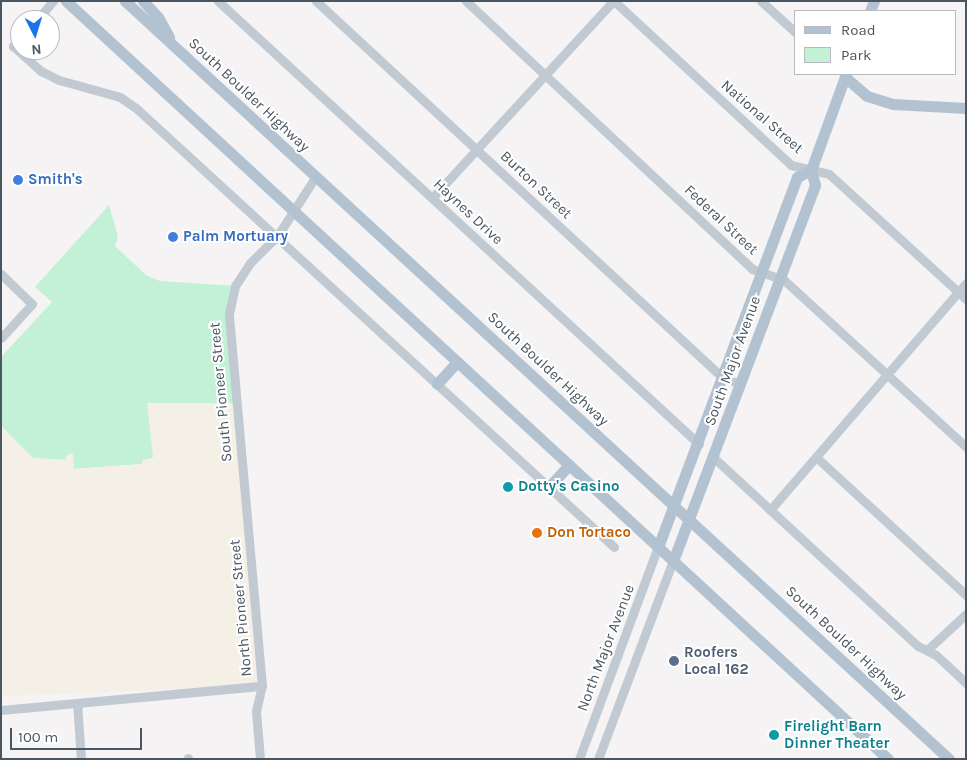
<!DOCTYPE html>
<style>
body{margin:0}
#map{position:relative;width:967px;height:760px;overflow:hidden;background:#f5f3f3;font-family:Karla,sans-serif}
div>[style]{position:absolute}
.green>*{inset:0;background:#c3f1d5}
.sand>*{inset:0;background:#f5f0e5}
.minor>*{height:9px;margin:-4.5px;padding:0 4.5px;transform-origin:4.5px;border-radius:4.5px;background:#c1cad2}
.major>*{height:11px;margin:-5.5px;padding:0 5.5px;transform-origin:5.5px;border-radius:5.5px;background:#b3c2d1}
.dots>*{width:14px;height:14px;translate:-50% -50%;box-sizing:border-box;border:2px solid #fff;border-radius:50%}
span{translate:-50% -50%;white-space:nowrap;text-align:center;line-height:1.15;-webkit-text-stroke:4px #fff;paint-order:stroke}
.street-label{font-size:15px;color:#4a5661}
.shop-label{font-size:15px;color:#366cbe;font-weight:700}
.left{translate:0 -50%;text-align:left}
.culture-label{font-size:15px;color:#0d838f;font-weight:700}
.food-label{font-size:15px;color:#c56008;font-weight:700}
.service-label{font-size:15px;color:#4e5e75;font-weight:700}
.frame{position:absolute;inset:0;border:2px solid #4a5661;pointer-events:none}
.legend{position:absolute;left:794px;top:10px;width:162px;height:65px;box-sizing:border-box;background:#fff;border:1px solid #b7bbc0;margin:0;padding:6px 9px;list-style:none;font-size:15px;color:#4a5661}
.legend li{display:flex;align-items:center;gap:10px;height:25px}
.legend b{width:25px;border:1px solid #b7bbc0}
.north{position:absolute;left:10px;top:10px;width:50px;height:50px;box-sizing:border-box;background:#fff;border:1px solid #b7bbc0;border-radius:50%;rotate:175deg;font-size:14px;font-weight:700;line-height:20px;text-align:center;color:#4a5661}
.north::after{content:'';display:block;margin:auto;width:18px;height:22px;background:#1a73e8;clip-path:polygon(50% 0,100% 100%,50% 72%,0 100%)}
.scale{position:absolute;left:10px;top:728px;width:132px;height:22px;box-sizing:border-box;border:2px solid #4a5661;border-top:0;padding-left:6px;font-size:15px;line-height:18px;white-space:nowrap;color:#4a5661;-webkit-text-stroke:4px #fff;paint-order:stroke}
</style>
<div id="map">
<div class="green">
<i style="clip-path:polygon(109px 205px,118px 237px,115px 246px,146px 275px,160px 281px,235px 286px,229px 314px,235px 403px,143px 464px,74px 469px,68px 454px,65px 460px,33px 458px,1px 426px,1px 357px,52px 302px,35px 287px)"></i>
</div>
<div class="sand">
<i style="clip-path:polygon(147px 403px,235px 403px,262px 686px,1px 696px,1px 426px,33px 458px,65px 460px,68px 454px,73px 454px,74px 469px,142px 464px,142px 460px,153px 458px)"></i>
</div>
<div class="minor">
<i style="left:218px;top:1px;width:654px;rotate:42.65deg"></i>
<i style="left:316px;top:1px;width:555px;rotate:42.81deg"></i>
<i style="left:723px;top:378px;width:18px;rotate:19deg"></i>
<i style="left:466px;top:1px;width:392px;rotate:43.1deg"></i>
<i style="left:752px;top:269px;width:34px;rotate:19deg"></i>
<i style="left:784px;top:280px;width:247px;rotate:42.5deg"></i>
<i style="left:614px;top:1px;width:241px;rotate:42.8deg"></i>
<i style="left:791px;top:165px;width:39px;rotate:13deg"></i>
<i style="left:829px;top:174px;width:185px;rotate:42.4deg"></i>
<i style="left:761px;top:1px;width:47px;rotate:42.4deg"></i>
<i style="left:37px;top:20px;width:25px;rotate:-50deg"></i>
<i style="left:20px;top:38px;width:11px;rotate:131deg"></i>
<i style="left:13px;top:46px;width:38px;rotate:42deg"></i>
<i style="left:41px;top:71px;width:20px;rotate:27deg"></i>
<i style="left:59px;top:80px;width:63px;rotate:15.6deg"></i>
<i style="left:120px;top:97px;width:19px;rotate:35deg"></i>
<i style="left:136px;top:108px;width:649px;rotate:42.56deg"></i>
<i style="left:432px;top:198px;width:268px;rotate:-47.4deg"></i>
<i style="left:1px;top:274px;width:43px;rotate:44.1deg"></i>
<i style="left:32px;top:304px;width:46px;rotate:132.4deg"></i>
<i style="left:713px;top:457px;width:279px;rotate:42.7deg"></i>
<i style="left:918px;top:646px;width:20px;rotate:27deg"></i>
<i style="left:936px;top:655px;width:41px;rotate:43deg"></i>
<i style="left:816px;top:457px;width:204px;rotate:42.6deg"></i>
<i style="left:770px;top:510px;width:300px;rotate:-49.2deg"></i>
<i style="left:927px;top:650px;width:53px;rotate:-42.7deg"></i>
<i style="left:77px;top:703px;width:56px;rotate:85.9deg"></i>
<i style="left:1px;top:710px;width:262px;rotate:-5.3deg"></i>
<i style="left:188px;top:758px;width:1px;rotate:90deg"></i>
<i style="left:260px;top:759px;width:48px;rotate:-94.8deg"></i>
<i style="left:256px;top:711px;width:26px;rotate:-77deg"></i>
<i style="left:262px;top:686px;width:373px;rotate:-95.1deg"></i>
<i style="left:229px;top:314px;width:29px;rotate:-78deg"></i>
<i style="left:235px;top:286px;width:27px;rotate:-57deg"></i>
<i style="left:250px;top:263px;width:40px;rotate:-45deg"></i>
<i style="left:278px;top:235px;width:70px;rotate:-57.2deg"></i>
<i style="left:579px;top:759px;width:226px;rotate:-69.6deg"></i>
<i style="left:598px;top:759px;width:212px;rotate:-69.3deg"></i>
</div>
<div class="major">
<i style="left:66px;top:1px;width:1118px;rotate:42.68deg"></i>
<i style="left:125px;top:1px;width:1120px;rotate:42.61deg"></i>
<i style="left:143px;top:1px;width:22px;rotate:47deg"></i>
<i style="left:158px;top:17px;width:23px;rotate:61deg"></i>
<i style="left:870px;top:11px;width:11px;rotate:-68deg"></i>
<i style="left:845px;top:77px;width:29px;rotate:41deg"></i>
<i style="left:867px;top:96px;width:27px;rotate:17deg"></i>
<i style="left:893px;top:104px;width:73px;rotate:3.1deg"></i>
<i style="left:437px;top:384px;width:30px;rotate:-48deg"></i>
<i style="left:549px;top:487px;width:30px;rotate:-48deg"></i>
<i style="left:658px;top:547px;width:395px;rotate:-69.4deg"></i>
<i style="left:797px;top:177px;width:16px;rotate:-27deg"></i>
<i style="left:673px;top:561px;width:402px;rotate:-69.3deg"></i>
<i style="left:815px;top:185px;width:16px;rotate:-105deg"></i>
<i style="left:811px;top:170px;width:102px;rotate:-70deg"></i>
</div>
<div class="dots">
<i style="left:18px;top:180px;background:#3f7fe0"></i>
<i style="left:173px;top:237px;background:#3f7fe0"></i>
<i style="left:508px;top:487px;background:#0f9aa8"></i>
<i style="left:537px;top:533px;background:#e8710a"></i>
<i style="left:674px;top:661px;background:#5c6f8a"></i>
<i style="left:774px;top:735px;background:#0f9aa8"></i>
</div>
<div class="street-label">
<span style="left:249px;top:95px;rotate:43deg">South Boulder Highway</span>
<span style="left:762px;top:117px;rotate:41deg">National Street</span>
<span style="left:536px;top:185px;rotate:43deg">Burton Street</span>
<span style="left:468px;top:212px;rotate:43deg">Haynes Drive</span>
<span style="left:721px;top:220px;rotate:43deg">Federal Street</span>
<span style="left:733px;top:361px;rotate:-70deg">South Major Avenue</span>
<span style="left:548px;top:369px;rotate:43deg">South Boulder Highway</span>
<span style="left:221px;top:392px;rotate:-95deg">South Pioneer Street</span>
<span style="left:241px;top:608px;rotate:-95deg">North Pioneer Street</span>
<span style="left:846px;top:643px;rotate:43deg">South Boulder Highway</span>
<span style="left:606px;top:648px;rotate:-69deg">North Major Avenue</span>
</div>
<div class="shop-label">
<span class="left" style="left:28px;top:180px">Smith's</span>
<span class="left" style="left:183px;top:237px">Palm Mortuary</span>
</div>
<div class="culture-label">
<span class="left" style="left:518px;top:487px">Dotty's Casino</span>
<span class="left" style="left:784px;top:735px">Firelight Barn<br>Dinner Theater</span>
</div>
<div class="food-label">
<span class="left" style="left:547px;top:533px">Don Tortaco</span>
</div>
<div class="service-label">
<span class="left" style="left:684px;top:661px">Roofers<br>Local 162</span>
</div>
<div class="frame"></div>
<ul class="legend">
<li><b style="height:6px;background:#b3c2d1"></b>Road</li>
<li><b style="height:14px;background:#c3f1d5"></b>Park</li>
</ul>
<div class="north">N</div>
<div class="scale">100 m</div>
</div>
